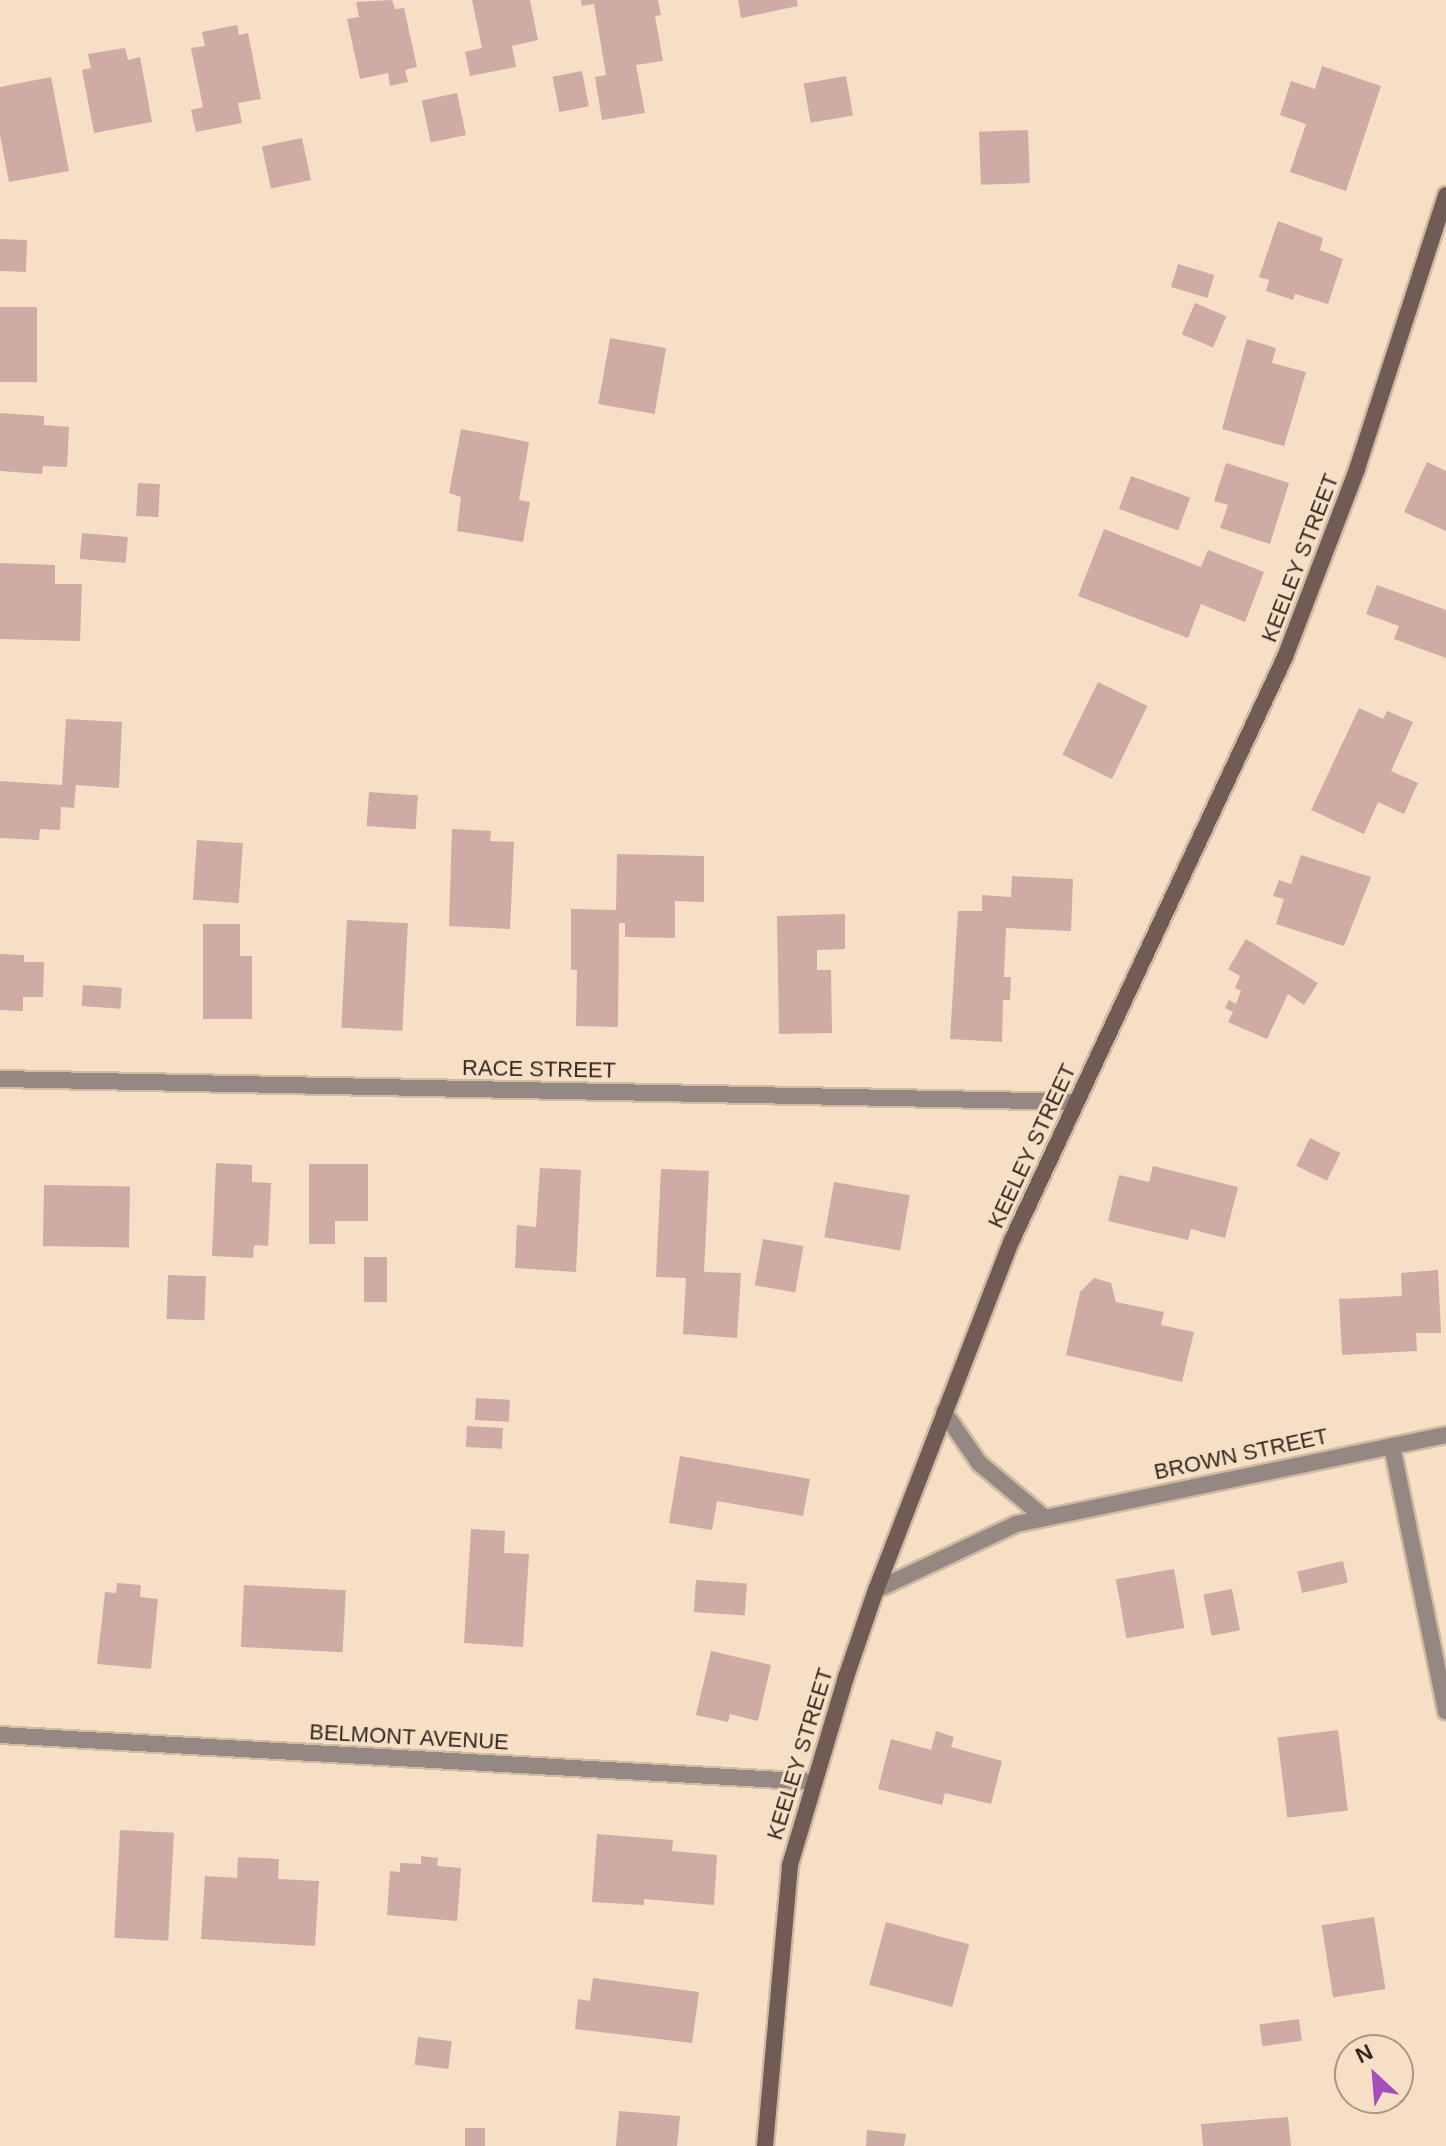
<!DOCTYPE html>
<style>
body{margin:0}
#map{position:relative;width:1446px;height:2146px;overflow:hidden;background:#f7dfc6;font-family:Arial,sans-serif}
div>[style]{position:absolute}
.building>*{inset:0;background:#ceaba5;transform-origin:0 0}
.roads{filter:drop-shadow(2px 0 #d0bba5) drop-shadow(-2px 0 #d0bba5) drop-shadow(0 2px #d0bba5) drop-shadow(0 -2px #d0bba5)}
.street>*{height:16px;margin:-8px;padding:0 8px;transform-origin:8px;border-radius:8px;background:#958781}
.secondary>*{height:16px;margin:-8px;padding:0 8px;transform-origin:8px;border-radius:8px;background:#705c54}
span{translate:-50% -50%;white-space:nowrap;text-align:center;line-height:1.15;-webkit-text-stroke:6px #f7dfc6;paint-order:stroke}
.street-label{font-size:22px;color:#332a21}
.north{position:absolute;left:1334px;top:2034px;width:80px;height:80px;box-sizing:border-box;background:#f7dfc6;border:2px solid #a99784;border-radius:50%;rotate:334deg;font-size:22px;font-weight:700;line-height:32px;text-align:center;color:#332a21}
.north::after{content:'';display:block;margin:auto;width:28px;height:36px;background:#a44ebc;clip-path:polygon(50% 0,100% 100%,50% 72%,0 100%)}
</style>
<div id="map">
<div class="building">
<i style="clip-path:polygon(392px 0,395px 9px,404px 8px,417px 67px,405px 70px,408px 82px,390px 86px,388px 73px,360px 79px,347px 19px,359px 17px,356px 2px)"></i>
<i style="clip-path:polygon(472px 0,530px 0,538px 40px,512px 46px,516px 67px,470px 76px,465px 52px,482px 48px)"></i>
<i style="clip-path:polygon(581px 0,658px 0,661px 15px,655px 16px,663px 61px,636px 65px,645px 113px,602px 120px,595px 77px,606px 75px,594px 4px,582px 6px)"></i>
<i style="clip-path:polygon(738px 0,797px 0,798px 6px,741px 18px)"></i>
<i style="clip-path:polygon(237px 25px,239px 35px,248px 33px,261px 99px,238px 103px,242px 123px,196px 132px,191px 110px,203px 107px,191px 48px,205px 46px,202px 32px)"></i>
<i style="clip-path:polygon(125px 48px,128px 60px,140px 57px,152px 122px,94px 133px,82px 70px,91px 68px,88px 54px)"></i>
<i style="clip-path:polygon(1322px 66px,1381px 86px,1346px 191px,1290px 172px,1306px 124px,1280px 115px,1291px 81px,1315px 89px)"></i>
<i style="left:582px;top:71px;width:36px;height:30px;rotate:79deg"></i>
<i style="left:846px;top:76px;width:40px;height:43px;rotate:80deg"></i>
<i style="clip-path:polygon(51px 77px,69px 171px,9px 182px,0 135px,0 87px)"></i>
<i style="left:457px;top:93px;width:43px;height:36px;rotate:78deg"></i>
<i style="left:1028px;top:130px;width:53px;height:49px;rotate:88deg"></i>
<i style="left:302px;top:138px;width:43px;height:41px;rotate:78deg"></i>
<i style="clip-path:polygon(1278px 221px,1323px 238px,1320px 250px,1343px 259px,1328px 304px,1295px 294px,1293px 300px,1266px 291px,1269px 280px,1259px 277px)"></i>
<i style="left:0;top:239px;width:27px;height:32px;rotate:2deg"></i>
<i style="left:1178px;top:264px;width:38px;height:24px;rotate:17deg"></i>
<i style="left:1195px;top:303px;width:34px;height:34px;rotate:23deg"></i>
<i style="left:0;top:307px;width:37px;height:75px"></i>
<i style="left:610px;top:338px;width:57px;height:67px;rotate:10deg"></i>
<i style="clip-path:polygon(1247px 339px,1276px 348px,1272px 363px,1306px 372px,1284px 446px,1222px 429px)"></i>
<i style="clip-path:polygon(0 413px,44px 416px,44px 425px,69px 427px,67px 467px,43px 466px,42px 474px,0 471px)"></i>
<i style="clip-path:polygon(461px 429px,529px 442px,519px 500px,530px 502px,523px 542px,457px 531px,461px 497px,449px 493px)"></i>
<i style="clip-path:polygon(1427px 462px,1446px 471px,1446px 531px,1404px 512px)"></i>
<i style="clip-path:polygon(1226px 463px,1289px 483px,1270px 544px,1220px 528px,1228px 505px,1214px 501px)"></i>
<i style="left:1131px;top:476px;width:63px;height:35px;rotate:20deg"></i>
<i style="left:138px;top:483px;width:22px;height:33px;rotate:3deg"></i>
<i style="clip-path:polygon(1104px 529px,1201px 567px,1208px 550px,1264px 572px,1245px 622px,1201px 604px,1188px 638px,1078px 596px)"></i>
<i style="left:82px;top:533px;width:46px;height:26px;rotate:5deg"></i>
<i style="clip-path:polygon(0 563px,55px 565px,55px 584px,82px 584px,80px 641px,0 639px)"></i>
<i style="clip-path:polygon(1377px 585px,1446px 610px,1446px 658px,1394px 639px,1399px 626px,1366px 614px)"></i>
<i style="left:1098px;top:682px;width:55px;height:81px;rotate:26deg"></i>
<i style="clip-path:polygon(1359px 708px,1383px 719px,1387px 711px,1413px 722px,1391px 771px,1418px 783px,1404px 814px,1378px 802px,1364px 834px,1311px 810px)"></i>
<i style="clip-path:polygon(66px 719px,122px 722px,119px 788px,76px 785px,74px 808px,61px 807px,60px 830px,40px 829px,39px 840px,0 838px,0 781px,62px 785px)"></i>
<i style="left:369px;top:792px;width:49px;height:34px;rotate:4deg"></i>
<i style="clip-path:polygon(452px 829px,491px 831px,490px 841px,514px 842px,510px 929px,449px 926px)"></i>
<i style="left:197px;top:840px;width:46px;height:60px;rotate:4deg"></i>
<i style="clip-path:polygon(617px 854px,704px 856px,704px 902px,675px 901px,675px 938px,625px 937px,625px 923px,619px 923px,618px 1027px,576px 1026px,577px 970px,571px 970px,571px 909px,616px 910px)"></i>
<i style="clip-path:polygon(1301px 855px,1371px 877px,1344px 946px,1276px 924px,1284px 899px,1273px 896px,1279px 880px,1291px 884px)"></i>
<i style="clip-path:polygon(1012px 876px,1073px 879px,1071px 931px,1006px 928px,1004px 977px,1011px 977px,1010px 1000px,1003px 1000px,1002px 1042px,950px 1039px,958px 911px,982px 911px,982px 895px,1011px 897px)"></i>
<i style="clip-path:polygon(845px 914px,845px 949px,817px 950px,817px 970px,831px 970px,832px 1033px,779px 1034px,777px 916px)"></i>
<i style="left:347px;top:920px;width:61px;height:108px;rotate:3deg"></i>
<i style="clip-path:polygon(203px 924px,240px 924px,240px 956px,252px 956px,252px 1019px,203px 1019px)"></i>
<i style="clip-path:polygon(1246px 939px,1318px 983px,1304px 1005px,1288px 994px,1267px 1039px,1228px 1022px,1233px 1012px,1225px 1008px,1229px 1000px,1236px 1004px,1241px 991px,1235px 988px,1240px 976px,1228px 969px)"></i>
<i style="clip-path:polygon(0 954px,24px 955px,24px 962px,44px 962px,43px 997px,23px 997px,23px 1011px,0 1010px)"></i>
<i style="left:83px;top:985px;width:39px;height:21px;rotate:4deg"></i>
<i style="left:1310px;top:1138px;width:34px;height:31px;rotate:26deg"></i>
<i style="clip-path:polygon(216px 1163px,252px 1165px,252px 1182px,271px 1183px,268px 1246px,254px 1245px,253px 1258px,212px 1256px)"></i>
<i style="clip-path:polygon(309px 1164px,368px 1164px,368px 1221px,335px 1221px,335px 1244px,309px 1244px)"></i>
<i style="clip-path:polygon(1153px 1166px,1238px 1187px,1225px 1238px,1191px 1229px,1188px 1240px,1108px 1221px,1119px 1175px,1149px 1182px)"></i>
<i style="clip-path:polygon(540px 1168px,581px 1170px,576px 1272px,515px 1268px,517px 1225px,536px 1227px)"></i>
<i style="clip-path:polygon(661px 1169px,709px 1171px,704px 1272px,741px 1273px,737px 1338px,683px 1334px,686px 1278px,656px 1277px)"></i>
<i style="left:834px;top:1182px;width:77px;height:56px;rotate:10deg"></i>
<i style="left:44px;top:1185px;width:86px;height:61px;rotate:1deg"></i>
<i style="left:763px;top:1239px;width:41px;height:47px;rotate:10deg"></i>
<i style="left:364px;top:1257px;width:23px;height:45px"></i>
<i style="clip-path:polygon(1438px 1270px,1441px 1333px,1416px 1333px,1417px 1351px,1342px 1355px,1339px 1299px,1402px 1296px,1401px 1273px)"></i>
<i style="left:168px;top:1275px;width:38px;height:44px;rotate:2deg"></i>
<i style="clip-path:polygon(1094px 1278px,1111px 1283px,1116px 1302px,1164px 1312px,1161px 1325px,1194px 1332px,1182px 1382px,1066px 1355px,1080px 1292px)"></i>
<i style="left:476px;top:1398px;width:34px;height:22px;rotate:3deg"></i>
<i style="left:467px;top:1426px;width:36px;height:21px;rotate:3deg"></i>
<i style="clip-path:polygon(680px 1456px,810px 1479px,803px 1516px,717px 1501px,712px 1530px,669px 1523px)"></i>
<i style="clip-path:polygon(471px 1529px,505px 1531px,504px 1553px,529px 1554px,523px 1647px,464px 1643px)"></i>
<i style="left:1343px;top:1561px;width:22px;height:47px;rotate:77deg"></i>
<i style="left:1174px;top:1569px;width:60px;height:59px;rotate:80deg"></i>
<i style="left:696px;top:1580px;width:51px;height:32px;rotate:4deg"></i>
<i style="clip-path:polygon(117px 1583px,141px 1585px,140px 1597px,158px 1599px,151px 1669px,97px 1664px,105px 1592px,116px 1593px)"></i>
<i style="left:244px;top:1585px;width:102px;height:62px;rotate:3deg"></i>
<i style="left:1232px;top:1589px;width:42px;height:29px;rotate:79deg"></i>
<i style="clip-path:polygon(711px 1651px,771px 1665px,758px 1721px,730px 1714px,728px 1722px,696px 1715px)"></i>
<i style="left:1338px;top:1730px;width:81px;height:61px;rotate:83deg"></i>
<i style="clip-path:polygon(936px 1731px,954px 1737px,951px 1747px,1002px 1761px,991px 1804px,945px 1793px,942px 1805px,878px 1789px,891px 1739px,931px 1750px)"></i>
<i style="left:120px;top:1830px;width:54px;height:108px;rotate:3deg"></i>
<i style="clip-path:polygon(597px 1834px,673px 1840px,672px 1851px,717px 1855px,714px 1905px,644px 1899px,644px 1905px,592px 1902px)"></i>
<i style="clip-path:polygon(421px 1856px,438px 1858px,437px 1866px,461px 1868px,457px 1921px,387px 1915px,390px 1871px,400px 1872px,400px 1863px,421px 1864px)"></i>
<i style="clip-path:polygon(238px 1857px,279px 1859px,278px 1879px,319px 1881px,315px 1946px,201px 1939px,205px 1876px,237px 1878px)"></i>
<i style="left:1374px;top:1917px;width:73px;height:53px;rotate:81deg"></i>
<i style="left:886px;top:1922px;width:86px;height:65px;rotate:15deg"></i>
<i style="clip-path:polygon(593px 1978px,699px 1992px,692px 2043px,575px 2029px,578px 1999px,590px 2001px)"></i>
<i style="left:1299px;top:2019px;width:22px;height:40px;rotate:82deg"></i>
<i style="left:418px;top:2037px;width:34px;height:28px;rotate:7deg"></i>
<i style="clip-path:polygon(619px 2111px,680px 2116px,677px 2146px,616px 2146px)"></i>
<i style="clip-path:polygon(1288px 2117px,1291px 2146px,1203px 2146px,1201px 2124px)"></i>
<i style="left:465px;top:2128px;width:20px;height:18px"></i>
<i style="clip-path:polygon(867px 2130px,906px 2134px,904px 2146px,866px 2146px)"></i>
</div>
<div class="roads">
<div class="street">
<i style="left:0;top:1079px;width:1076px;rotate:1.22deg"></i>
<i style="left:944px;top:1412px;width:62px;rotate:55.5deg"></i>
<i style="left:979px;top:1463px;width:86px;rotate:39.8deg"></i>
<i style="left:1392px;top:1446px;width:271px;rotate:78.5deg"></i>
<i style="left:876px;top:1590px;width:155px;rotate:-25.2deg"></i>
<i style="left:1016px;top:1524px;width:439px;rotate:-11.7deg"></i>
<i style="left:0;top:1735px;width:816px;rotate:3.3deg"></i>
</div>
<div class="secondary">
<i style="left:765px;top:2146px;width:282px;rotate:-84.9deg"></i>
<i style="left:790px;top:1865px;width:196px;rotate:-73.4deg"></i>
<i style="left:846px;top:1677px;width:92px;rotate:-71deg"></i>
<i style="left:876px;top:1590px;width:375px;rotate:-68.8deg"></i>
<i style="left:1012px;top:1240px;width:644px;rotate:-64.91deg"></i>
<i style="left:1285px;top:657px;width:201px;rotate:-69deg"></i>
<i style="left:1357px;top:469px;width:288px;rotate:-72deg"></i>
</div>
</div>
<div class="street-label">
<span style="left:1300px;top:558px;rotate:-69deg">KEELEY STREET</span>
<span style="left:539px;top:1069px;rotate:1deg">RACE STREET</span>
<span style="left:1032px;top:1146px;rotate:-65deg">KEELEY STREET</span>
<span style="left:1241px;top:1454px;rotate:-12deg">BROWN STREET</span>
<span style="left:409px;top:1737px;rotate:3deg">BELMONT AVENUE</span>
<span style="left:800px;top:1754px;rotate:-73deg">KEELEY STREET</span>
</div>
<div class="north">N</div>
</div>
